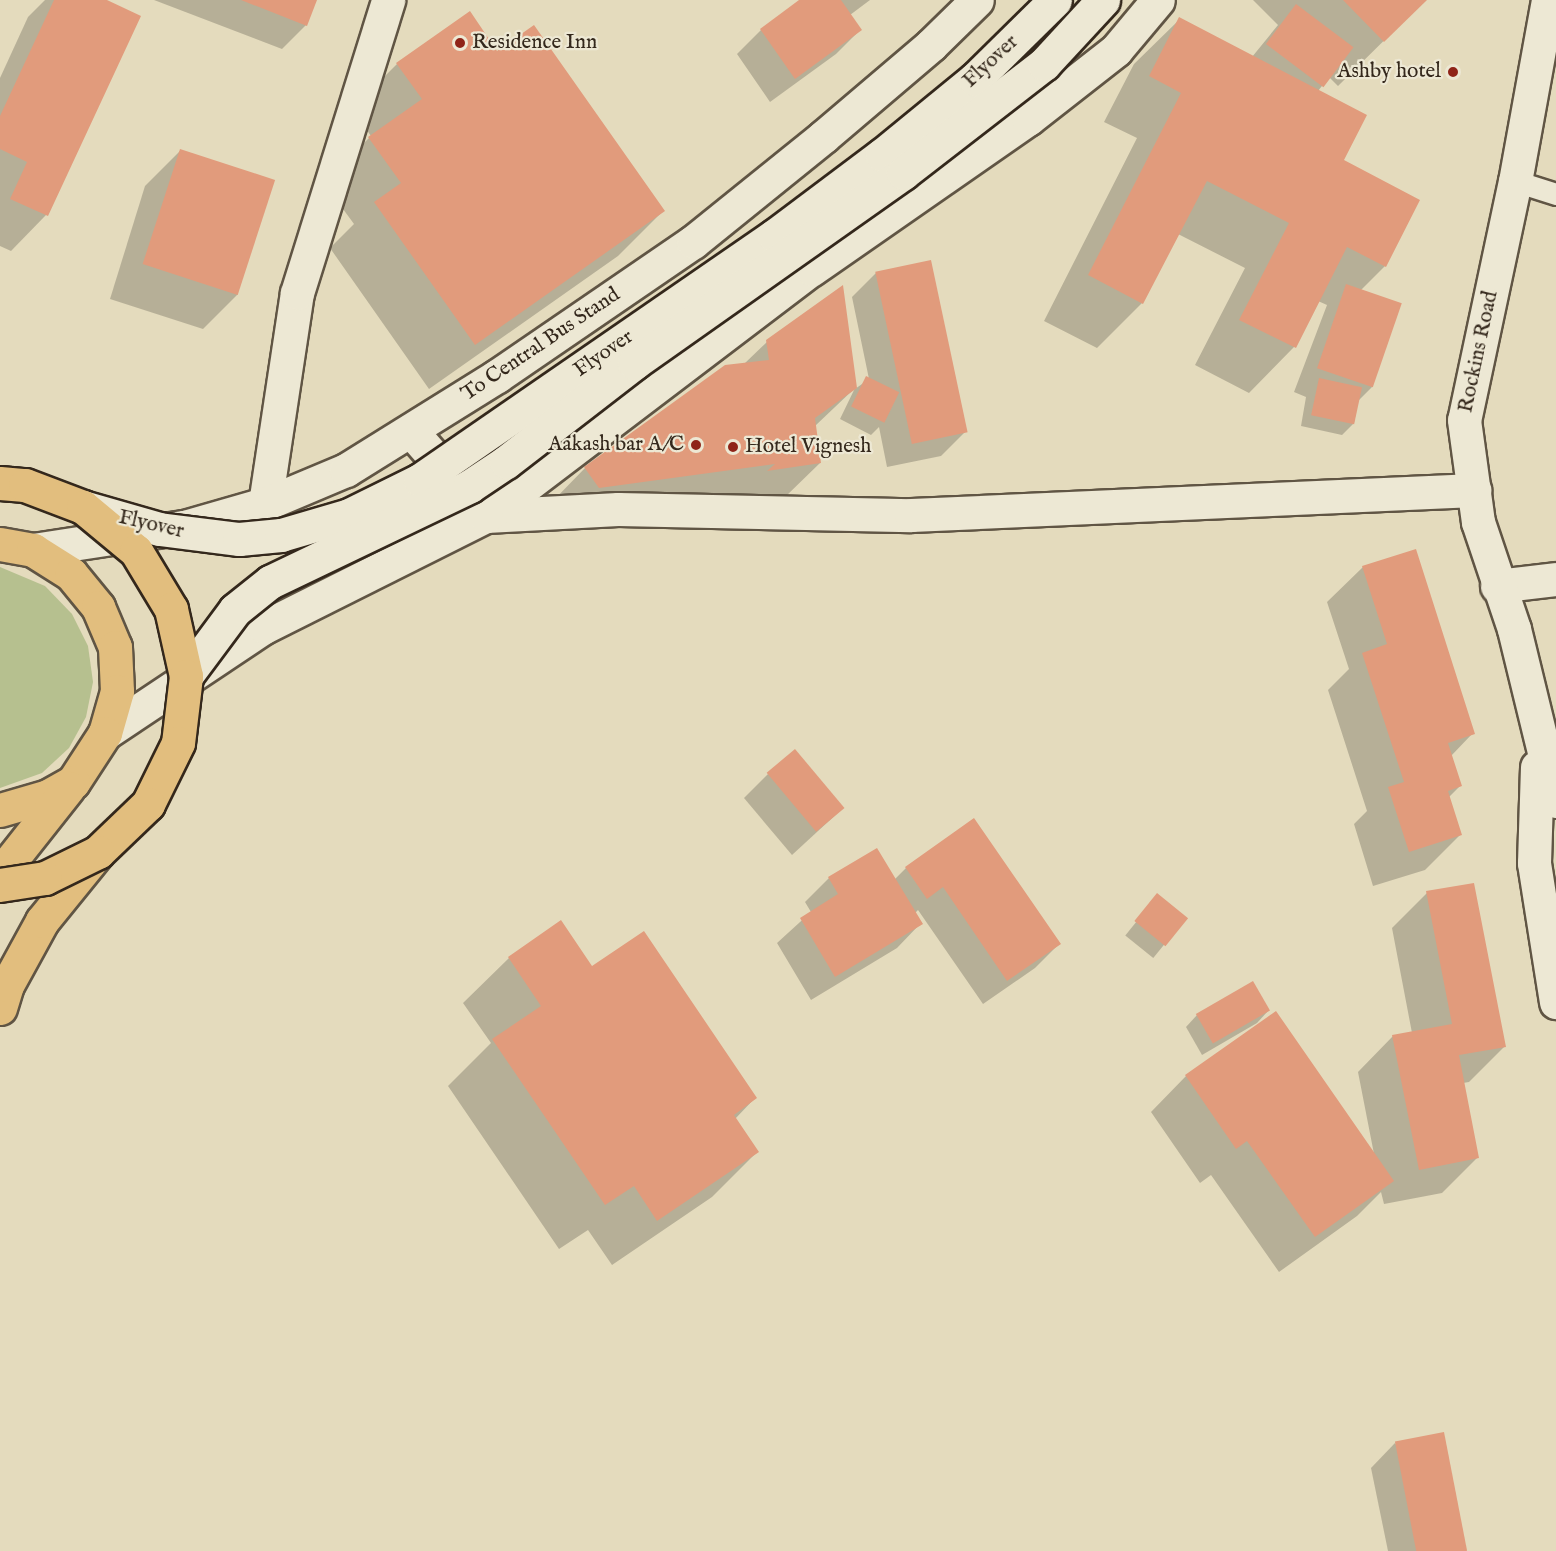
<!DOCTYPE html>
<style>
body{margin:0}
#map{position:relative;width:1556px;height:1551px;overflow:hidden;background:#e4dbbd;font-family:"IM FELL English",serif}
div>[style]{position:absolute}
.green>*{inset:0;background:#b6c08f}
.shadow>*{inset:0;background:#0003;transform-origin:0 0}
.building>*{inset:0;background:#e19b7c;transform-origin:0 0}
.roads{filter:drop-shadow(2px 0 #605544) drop-shadow(-2px 0 #605544) drop-shadow(0 2px #605544) drop-shadow(0 -2px #605544)}
.service>*{height:21px;margin:-10.5px;padding:0 10.5px;transform-origin:10.5px;border-radius:10.5px;background:#ede8d4}
.minor>*{height:33px;margin:-16.5px;padding:0 16.5px;transform-origin:16.5px;border-radius:16.5px;background:#ede8d4}
.tertiary>*{height:33px;margin:-16.5px;padding:0 16.5px;transform-origin:16.5px;border-radius:16.5px;background:#ede8d4}
.secondary>*{height:33px;margin:-16.5px;padding:0 16.5px;transform-origin:16.5px;border-radius:16.5px;background:#ede8d4}
.primary>*{height:33px;margin:-16.5px;padding:0 16.5px;transform-origin:16.5px;border-radius:16.5px;background:#e2be7e}
.bridges{filter:drop-shadow(2px 0 #34281c) drop-shadow(-2px 0 #34281c) drop-shadow(0 2px #34281c) drop-shadow(0 -2px #34281c)}
.secondary-bridge>*{height:33px;margin:-16.5px;padding:0 16.5px;transform-origin:16.5px;border-radius:16.5px;background:#ede8d4}
.trunk-bridge>*{height:33px;margin:-16.5px;padding:0 16.5px;transform-origin:16.5px;border-radius:16.5px;background:#e2be7e}
.dots>*{width:16px;height:16px;translate:-50% -50%;box-sizing:border-box;border:3px solid #ede8d4;border-radius:50%}
span{translate:-50% -50%;white-space:nowrap;text-align:center;line-height:1.15;-webkit-text-stroke:4.5px #ede8d4;paint-order:stroke}
.poi-label{font-size:21px;color:#34281c}
.left{translate:0 -50%;text-align:left}
.right{translate:-100% -50%;text-align:right}
.street-label{font-size:21px;color:#34281c}
</style>
<div id="map">
<div class="green">
<i style="clip-path:polygon(0 567px,45px 586px,72px 614px,88px 646px,93px 682px,86px 717px,69px 748px,42px 773px,0 788px)"></i>
</div>
<div class="shadow">
<i style="clip-path:polygon(45px 0,103px 0,139px 17px,46px 215px,11px 251px,0 246px,0 78px,28px 17px)"></i>
<i style="clip-path:polygon(154px 0,316px 0,306px 25px,282px 49px)"></i>
<i style="clip-path:polygon(802px 0,870px 0,850px 15px,860px 30px,836px 54px,770px 102px,737px 54px,761px 30px)"></i>
<i style="clip-path:polygon(1253px 0,1425px 0,1338px 86px,1329px 77px,1318px 91px,1342px 161px,1418px 201px,1385px 266px,1361px 290px,1372px 387px,1358px 401px,1354px 423px,1342px 435px,1301px 426px,1306px 397px,1294px 392px,1327px 305px,1318px 301px,1294px 347px,1249px 393px,1195px 365px,1245px 268px,1178px 234px,1142px 303px,1097px 348px,1044px 321px,1137px 138px,1104px 122px,1134px 64px,1180px 19px,1252px 57px,1278px 25px)"></i>
<i style="clip-path:polygon(497px 53px,663px 211px,618px 256px,429px 389px,330px 248px,354px 224px,324px 183px,371px 136px,352px 109px,397px 64px)"></i>
<i style="clip-path:polygon(181px 150px,238px 294px,203px 329px,110px 299px,145px 186px)"></i>
<i style="clip-path:polygon(929px 262px,966px 431px,941px 456px,887px 467px,879px 427px,871px 435px,840px 419px,855px 388px,815px 426px,820px 463px,784px 498px,735px 505px,740px 499px,563px 523px,550px 504px,585px 468px,725px 367px,744px 364px,767px 342px,842px 287px,855px 389px,869px 379px,852px 297px,876px 273px)"></i>
<i style="clip-path:polygon(1363px 567px,1473px 733px,1451px 756px,1460px 786px,1448px 798px,1460px 835px,1425px 870px,1373px 886px,1354px 824px,1367px 811px,1328px 690px,1349px 669px,1327px 602px)"></i>
<i style="clip-path:polygon(768px 774px,843px 808px,792px 855px,744px 798px)"></i>
<i style="clip-path:polygon(906px 868px,1059px 944px,1035px 968px,983px 1004px,918px 910px,915px 913px,921px 923px,897px 948px,811px 1000px,777px 943px,811px 912px,805px 902px,829px 878px,894px 880px)"></i>
<i style="clip-path:polygon(1427px 893px,1504px 1047px,1469px 1082px,1463px 1083px,1477px 1158px,1442px 1193px,1384px 1204px,1381px 1192px,1357px 1216px,1279px 1272px,1211px 1175px,1200px 1183px,1151px 1112px,1186px 1076px,1275px 1013px,1374px 1154px,1358px 1072px,1393px 1036px,1412px 1033px,1392px 928px)"></i>
<i style="left:1158px;top:895px;width:36px;height:52px;rotate:39deg"></i>
<i style="clip-path:polygon(509px 958px,592px 968px,755px 1098px,735px 1119px,757px 1152px,712px 1197px,612px 1265px,588px 1230px,559px 1249px,448px 1086px,491px 1043px,463px 1003px)"></i>
<i style="clip-path:polygon(1268px 1011px,1257px 1023px,1202px 1055px,1186px 1027px,1197px 1015px)"></i>
<i style="clip-path:polygon(1395px 1443px,1466px 1551px,1388px 1551px,1371px 1468px)"></i>
</div>
<div class="building">
<i style="clip-path:polygon(54px 0,107px 0,141px 16px,48px 216px,10px 199px,27px 162px,0 149px,0 116px)"></i>
<i style="clip-path:polygon(241px 0,317px 0,307px 26px)"></i>
<i style="clip-path:polygon(799px 0,841px 0,862px 30px,795px 79px,760px 29px)"></i>
<i style="clip-path:polygon(1343px 0,1427px 0,1384px 42px)"></i>
<i style="left:1296px;top:4px;width:72px;height:50px;rotate:37deg"></i>
<i style="clip-path:polygon(470px 11px,497px 51px,534px 25px,665px 211px,475px 345px,374px 202px,401px 183px,368px 137px,422px 99px,396px 63px)"></i>
<i style="clip-path:polygon(1179px 17px,1367px 115px,1344px 160px,1420px 200px,1386px 267px,1347px 247px,1296px 348px,1239px 320px,1289px 223px,1207px 181px,1143px 304px,1088px 275px,1181px 93px,1149px 76px)"></i>
<i style="left:180px;top:149px;width:100px;height:121px;rotate:18deg"></i>
<i style="left:931px;top:260px;width:176px;height:57px;rotate:78deg"></i>
<i style="left:1346px;top:284px;width:59px;height:89px;rotate:19deg"></i>
<i style="clip-path:polygon(843px 285px,857px 388px,815px 418px,821px 463px,767px 471px,775px 464px,599px 488px,584px 467px,725px 365px,769px 360px,766px 340px)"></i>
<i style="left:866px;top:376px;width:37px;height:34px;rotate:26deg"></i>
<i style="left:1319px;top:378px;width:44px;height:38px;rotate:12deg"></i>
<i style="clip-path:polygon(1416px 549px,1475px 734px,1448px 743px,1462px 786px,1448px 791px,1462px 835px,1409px 852px,1388px 787px,1404px 782px,1362px 653px,1387px 644px,1362px 566px)"></i>
<i style="left:795px;top:749px;width:77px;height:37px;rotate:50deg"></i>
<i style="clip-path:polygon(974px 818px,1061px 944px,1007px 981px,943px 887px,927px 899px,905px 867px)"></i>
<i style="clip-path:polygon(877px 848px,923px 924px,835px 977px,800px 918px,838px 894px,828px 877px)"></i>
<i style="clip-path:polygon(1474px 883px,1506px 1047px,1459px 1055px,1479px 1158px,1419px 1170px,1392px 1035px,1452px 1024px,1426px 891px)"></i>
<i style="left:1157px;top:893px;width:40px;height:36px;rotate:39deg"></i>
<i style="clip-path:polygon(561px 920px,592px 966px,644px 931px,757px 1098px,734px 1115px,759px 1152px,657px 1221px,634px 1186px,605px 1205px,492px 1039px,541px 1006px,508px 957px)"></i>
<i style="left:1253px;top:981px;width:34px;height:66px;rotate:60deg"></i>
<i style="clip-path:polygon(1276px 1011px,1394px 1181px,1315px 1237px,1247px 1141px,1236px 1149px,1185px 1075px)"></i>
<i style="left:1444px;top:1432px;width:121px;height:50px;rotate:79deg"></i>
</div>
<div class="roads">
<div class="service">
<i style="left:1515px;top:181px;width:43px;rotate:17.6deg"></i>
</div>
<div class="minor">
<i style="left:265px;top:504px;width:213px;rotate:-81.4deg"></i>
<i style="left:297px;top:293px;width:307px;rotate:-72.7deg"></i>
<i style="left:486px;top:516px;width:132px;rotate:-3deg"></i>
<i style="left:618px;top:509px;width:293px;rotate:1.2deg"></i>
<i style="left:911px;top:515px;width:564px;rotate:-2.54deg"></i>
</div>
<div class="tertiary">
<i style="left:33px;top:550px;width:153px;rotate:-8.7deg"></i>
<i style="left:184px;top:527px;width:84px;rotate:-15.9deg"></i>
<i style="left:265px;top:504px;width:88px;rotate:-22.8deg"></i>
<i style="left:346px;top:470px;width:178px;rotate:-31.9deg"></i>
<i style="left:497px;top:376px;width:237px;rotate:-34.4deg"></i>
<i style="left:693px;top:242px;width:167px;rotate:-38.9deg"></i>
<i style="left:823px;top:137px;width:142px;rotate:-40.4deg"></i>
<i style="left:931px;top:45px;width:64px;rotate:-44.4deg"></i>
<i style="left:1497px;top:586px;width:59px;rotate:-6.8deg"></i>
<i style="left:105px;top:733px;width:191px;rotate:-33.7deg"></i>
<i style="left:264px;top:627px;width:248px;rotate:-26.6deg"></i>
<i style="left:486px;top:516px;width:409px;rotate:-37.2deg"></i>
<i style="left:812px;top:269px;width:263px;rotate:-34.8deg"></i>
<i style="left:1028px;top:119px;width:112px;rotate:-38.1deg"></i>
<i style="left:1116px;top:50px;width:65px;rotate:-50deg"></i>
</div>
<div class="secondary">
<i style="left:1548px;top:0;width:184px;rotate:100.3deg"></i>
<i style="left:1515px;top:181px;width:244px;rotate:102deg"></i>
<i style="left:1464px;top:420px;width:103px;rotate:82.2deg"></i>
<i style="left:1478px;top:522px;width:113px;rotate:71.4deg"></i>
<i style="left:1514px;top:629px;width:177px;rotate:76.3deg"></i>
<i style="left:411px;top:431px;width:113px;rotate:48.6deg"></i>
<i style="left:1537px;top:767px;width:96px;rotate:91.8deg"></i>
<i style="left:1534px;top:863px;width:141px;rotate:81deg"></i>
</div>
<div class="primary">
<i style="left:0;top:544px;width:34px;rotate:10deg"></i>
<i style="left:33px;top:550px;width:45px;rotate:32.3deg"></i>
<i style="left:71px;top:574px;width:43px;rotate:50.7deg"></i>
<i style="left:98px;top:607px;width:43px;rotate:67deg"></i>
<i style="left:115px;top:647px;width:44px;rotate:87.4deg"></i>
<i style="left:117px;top:691px;width:44px;rotate:105.9deg"></i>
<i style="left:105px;top:733px;width:59px;rotate:123.1deg"></i>
<i style="left:73px;top:782px;width:29px;rotate:151deg"></i>
<i style="left:48px;top:796px;width:50px;rotate:163.7deg"></i>
<i style="left:0;top:874px;width:110px;rotate:-51.7deg"></i>
<i style="left:0;top:1008px;width:24px;rotate:-73deg"></i>
<i style="left:7px;top:985px;width:73px;rotate:-61.3deg"></i>
<i style="left:42px;top:921px;width:89px;rotate:-50.9deg"></i>
</div>
</div>
<div class="bridges">
<div class="secondary-bridge">
<i style="left:83px;top:507px;width:79px;rotate:16.1deg"></i>
<i style="left:159px;top:529px;width:81px;rotate:7.1deg"></i>
<i style="left:239px;top:539px;width:42px;rotate:-5.4deg"></i>
<i style="left:281px;top:535px;width:71px;rotate:-16.4deg"></i>
<i style="left:349px;top:515px;width:79px;rotate:-26.2deg"></i>
<i style="left:420px;top:480px;width:430px;rotate:-34.6deg"></i>
<i style="left:774px;top:236px;width:135px;rotate:-36.9deg"></i>
<i style="left:882px;top:155px;width:120px;rotate:-39.3deg"></i>
<i style="left:975px;top:79px;width:112px;rotate:-44.6deg"></i>
<i style="left:186px;top:676px;width:82px;rotate:-53.4deg"></i>
<i style="left:235px;top:610px;width:45px;rotate:-38.7deg"></i>
<i style="left:270px;top:582px;width:222px;rotate:-25.6deg"></i>
<i style="left:470px;top:486px;width:43px;rotate:-33.7deg"></i>
<i style="left:506px;top:462px;width:162px;rotate:-37.7deg"></i>
<i style="left:634px;top:363px;width:329px;rotate:-35.2deg"></i>
<i style="left:903px;top:173px;width:178px;rotate:-37.7deg"></i>
<i style="left:1044px;top:64px;width:87px;rotate:-47.3deg"></i>
</div>
<div class="trunk-bridge">
<i style="left:0;top:483px;width:25px;rotate:5deg"></i>
<i style="left:25px;top:485px;width:62px;rotate:20.8deg"></i>
<i style="left:83px;top:507px;width:69px;rotate:39.7deg"></i>
<i style="left:136px;top:551px;width:68px;rotate:58.9deg"></i>
<i style="left:171px;top:609px;width:69px;rotate:77.4deg"></i>
<i style="left:186px;top:676px;width:67px;rotate:96.8deg"></i>
<i style="left:178px;top:743px;width:68px;rotate:116.2deg"></i>
<i style="left:148px;top:804px;width:69px;rotate:136.2deg"></i>
<i style="left:98px;top:852px;width:59px;rotate:153.9deg"></i>
<i style="left:45px;top:878px;width:46px;rotate:171.2deg"></i>
</div>
</div>
<div class="dots">
<i style="left:460px;top:43px;background:#8f2418"></i>
<i style="left:1453px;top:72px;background:#8f2418"></i>
<i style="left:696px;top:445px;background:#8f2418"></i>
<i style="left:733px;top:447px;background:#8f2418"></i>
</div>
<div class="poi-label">
<span class="left" style="left:472px;top:43px">Residence Inn</span>
<span class="right" style="left:1441px;top:72px">Ashby hotel</span>
<span class="right" style="left:684px;top:445px">Aakash bar A/C</span>
<span class="left" style="left:745px;top:447px">Hotel Vignesh</span>
</div>
<div class="street-label">
<span style="left:991px;top:62px;rotate:-43deg">Flyover</span>
<span style="left:541px;top:345px;rotate:-34deg">To Central Bus Stand</span>
<span style="left:1479px;top:352px;rotate:-78deg">Rockins Road</span>
<span style="left:604px;top:354px;rotate:-35deg">Flyover</span>
<span style="left:151px;top:525px;rotate:13deg">Flyover</span>
</div>
</div>
